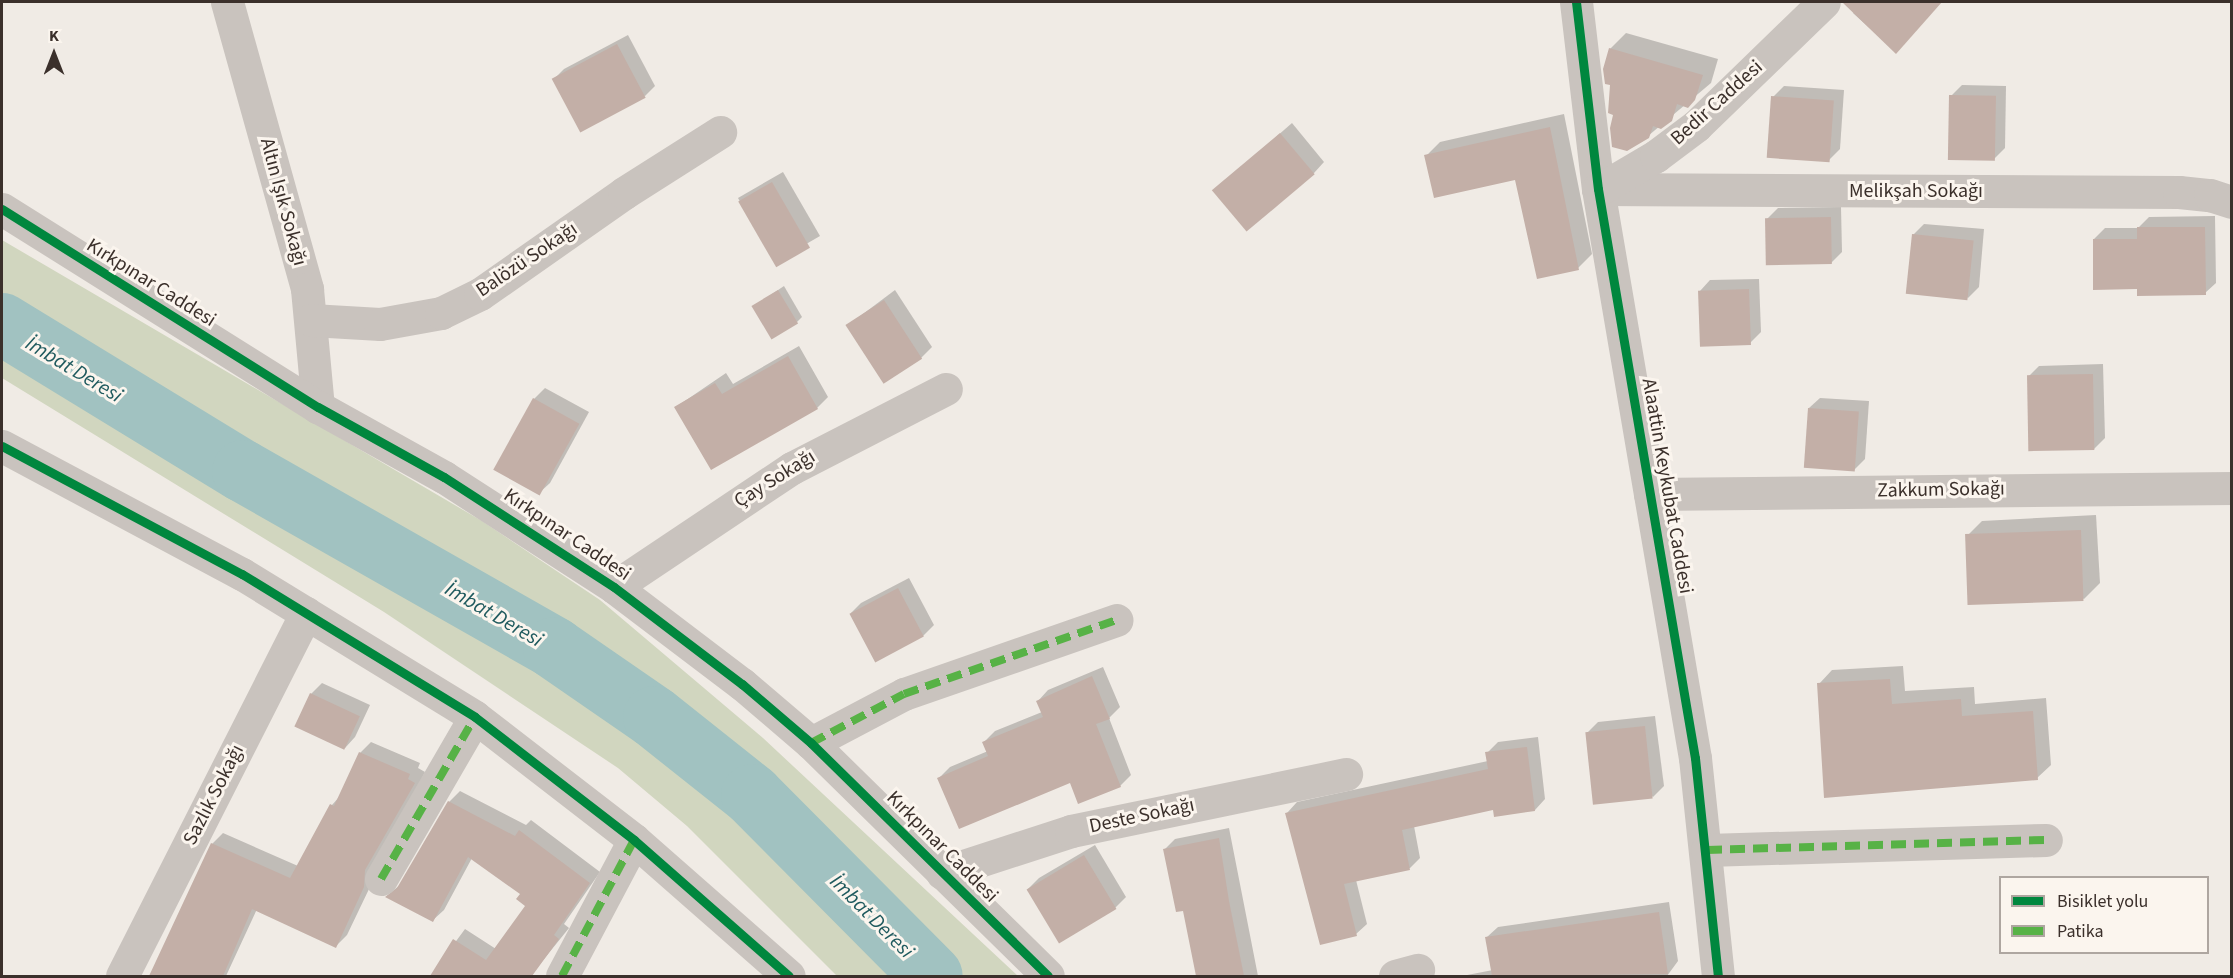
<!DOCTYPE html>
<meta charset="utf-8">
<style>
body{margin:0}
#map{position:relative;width:2233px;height:978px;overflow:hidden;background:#f0ebe5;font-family:"Source Sans 3",sans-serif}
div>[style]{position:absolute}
.green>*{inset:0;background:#d1d6bf}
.shadow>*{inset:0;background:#0003;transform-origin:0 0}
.river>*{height:62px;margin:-31px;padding:0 31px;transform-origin:31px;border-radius:31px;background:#a1c2c1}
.building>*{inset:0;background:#c3afa7;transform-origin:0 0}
.minor>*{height:33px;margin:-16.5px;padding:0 16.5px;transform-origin:16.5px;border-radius:16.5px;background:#c9c3be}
.quiet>*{height:8px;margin-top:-4px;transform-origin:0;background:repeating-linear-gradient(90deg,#57b246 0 15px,transparent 0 23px)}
.cycleway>*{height:9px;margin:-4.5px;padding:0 4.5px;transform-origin:4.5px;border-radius:4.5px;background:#00873e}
span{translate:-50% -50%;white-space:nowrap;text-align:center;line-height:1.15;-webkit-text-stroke:6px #fbf5ee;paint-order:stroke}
.street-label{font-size:20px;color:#3b302b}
.water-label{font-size:21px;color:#1f5a5e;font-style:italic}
.frame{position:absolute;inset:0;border:3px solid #3b302b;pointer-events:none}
.legend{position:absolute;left:1999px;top:876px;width:210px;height:78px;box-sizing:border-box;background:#fbf5ee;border:2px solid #aea6a0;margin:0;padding:8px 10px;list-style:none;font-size:18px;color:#3b302b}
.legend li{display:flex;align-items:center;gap:12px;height:30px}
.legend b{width:30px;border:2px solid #aea6a0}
.north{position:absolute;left:24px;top:24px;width:60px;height:60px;-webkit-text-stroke:4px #fbf5ee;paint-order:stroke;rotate:0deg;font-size:16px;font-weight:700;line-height:24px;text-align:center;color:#3b302b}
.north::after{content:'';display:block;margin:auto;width:21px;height:27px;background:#3b302b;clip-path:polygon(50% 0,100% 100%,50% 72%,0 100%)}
</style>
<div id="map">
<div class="green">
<i style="clip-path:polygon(2px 240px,482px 521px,600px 600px,763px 738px,1018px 976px,837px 976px,687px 826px,618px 768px,384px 612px,2px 378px)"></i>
</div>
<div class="shadow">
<i style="clip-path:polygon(1863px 2px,1941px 2px,1895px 51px,1853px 13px)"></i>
<i style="clip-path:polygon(1626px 33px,1718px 59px,1711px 83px,1648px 136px,1615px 114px,1610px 49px)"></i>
<i style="clip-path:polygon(628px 35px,655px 86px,645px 96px,553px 80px,564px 69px)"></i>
<i style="clip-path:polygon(1962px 85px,2006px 86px,2005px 148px,1994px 159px,1951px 96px)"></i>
<i style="clip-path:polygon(1784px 86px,1844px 90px,1840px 149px,1829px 160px,1773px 97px)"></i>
<i style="clip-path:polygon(1564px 114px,1592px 254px,1578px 268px,1516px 178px,1426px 156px,1440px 142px)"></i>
<i style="clip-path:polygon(1292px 123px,1324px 162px,1314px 173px,1214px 191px)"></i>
<i style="left:783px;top:172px;width:74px;height:52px;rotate:60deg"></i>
<i style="clip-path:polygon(1841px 207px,1842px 252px,1831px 263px,1767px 219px,1778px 208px)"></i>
<i style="clip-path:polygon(2215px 216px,2216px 283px,2205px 293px,2139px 288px,2094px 239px,2105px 228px,2138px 228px,2149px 217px)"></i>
<i style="clip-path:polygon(1924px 224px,1984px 229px,1979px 287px,1968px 298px,1913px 235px)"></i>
<i style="clip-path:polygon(1759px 279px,1761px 332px,1750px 343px,1700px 291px,1710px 280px)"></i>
<i style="clip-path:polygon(784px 286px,802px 317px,797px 322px,754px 306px)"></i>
<i style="clip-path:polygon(895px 290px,932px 347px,921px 358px,847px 326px)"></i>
<i style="clip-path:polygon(799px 346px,828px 397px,817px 408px,712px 468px,676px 407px,726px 373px,733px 384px)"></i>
<i style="clip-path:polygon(2103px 364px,2105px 438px,2094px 449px,2028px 377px,2039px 366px)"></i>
<i style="clip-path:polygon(545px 388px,589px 412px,550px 483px,539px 493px,534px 399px)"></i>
<i style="clip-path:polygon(1820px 398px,1869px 401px,1865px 459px,1854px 470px,1809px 408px)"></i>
<i style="clip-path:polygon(2096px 515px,2100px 583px,2084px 599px,1966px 537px,1982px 521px)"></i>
<i style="clip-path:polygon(909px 578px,934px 625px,923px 636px,851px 613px,861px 603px)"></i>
<i style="clip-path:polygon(1903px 666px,1905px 691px,1974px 687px,1975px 704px,2046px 698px,2051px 765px,2037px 778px,1825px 797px,1819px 684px,1832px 670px)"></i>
<i style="clip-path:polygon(1103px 667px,1120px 707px,1109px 718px,1131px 775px,1120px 786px,1079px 802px,1070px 781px,939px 778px,950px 767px,988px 751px,984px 742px,995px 731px,1042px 712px,1038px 701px,1048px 690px)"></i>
<i style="clip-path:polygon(322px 683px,370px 705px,355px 737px,345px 748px,311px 694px)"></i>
<i style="clip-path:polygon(1655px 716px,1664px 786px,1653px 797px,1587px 733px,1598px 722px)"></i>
<i style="clip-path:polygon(1538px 737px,1545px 799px,1535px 810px,1494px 809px,1414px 826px,1420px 858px,1410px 868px,1356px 880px,1367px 924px,1356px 934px,1287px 813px,1297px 802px,1488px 761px,1487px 753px,1498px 742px)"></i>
<i style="clip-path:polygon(371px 742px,420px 763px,418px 768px,425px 772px,347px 935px,336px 946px,257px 909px,226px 976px,150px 976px,212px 844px,223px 833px,298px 866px,332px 805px,340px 796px,360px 753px)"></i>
<i style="clip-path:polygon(460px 791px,526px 825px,531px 820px,600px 872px,564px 924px,569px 928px,532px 974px,522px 967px,516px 976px,452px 976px,437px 967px,465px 929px,496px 949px,528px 906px,522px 893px,472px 858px,444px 910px,433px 920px,387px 896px,402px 883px,449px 802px)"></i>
<i style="clip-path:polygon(1229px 828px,1258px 976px,1198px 976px,1184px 909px,1165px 849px,1175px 839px)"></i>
<i style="clip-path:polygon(1095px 845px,1126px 897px,1115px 908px,1059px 941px,1028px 889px,1039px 878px)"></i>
<i style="clip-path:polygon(1669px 902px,1678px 961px,1667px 976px,1462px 976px,1493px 970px,1487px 937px,1498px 927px)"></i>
</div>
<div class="river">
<i style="left:2px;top:324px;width:282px;rotate:31.4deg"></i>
<i style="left:243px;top:471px;width:358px;rotate:29.6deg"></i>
<i style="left:554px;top:648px;width:121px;rotate:34.6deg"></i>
<i style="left:654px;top:717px;width:125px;rotate:38.5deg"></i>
<i style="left:752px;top:795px;width:255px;rotate:45.2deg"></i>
</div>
<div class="building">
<i style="clip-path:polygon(1842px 2px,1942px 2px,1896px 54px)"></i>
<i style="left:617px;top:44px;width:61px;height:74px;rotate:62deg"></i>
<i style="clip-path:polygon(1609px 48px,1703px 75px,1695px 100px,1688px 108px,1677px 104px,1672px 121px,1661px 129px,1653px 126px,1649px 138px,1627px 151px,1612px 147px,1610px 128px,1613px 115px,1608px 113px,1610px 85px,1605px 84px,1603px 69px)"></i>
<i style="left:1949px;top:95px;width:47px;height:65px;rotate:1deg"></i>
<i style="left:1771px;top:96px;width:63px;height:62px;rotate:4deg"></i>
<i style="clip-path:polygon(1550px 127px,1579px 270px,1537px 279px,1515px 180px,1434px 198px,1424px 155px)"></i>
<i style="left:1280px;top:133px;width:54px;height:89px;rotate:50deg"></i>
<i style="left:772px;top:182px;width:76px;height:39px;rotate:60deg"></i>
<i style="left:1831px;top:217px;width:47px;height:66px;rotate:89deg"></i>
<i style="clip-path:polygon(2137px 227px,2205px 227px,2206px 295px,2137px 296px,2137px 289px,2093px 290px,2093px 239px,2137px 239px)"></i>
<i style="left:1912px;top:234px;width:62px;height:60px;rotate:6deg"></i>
<i style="left:1749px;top:289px;width:56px;height:51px;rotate:88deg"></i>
<i style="left:778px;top:290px;width:39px;height:31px;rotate:59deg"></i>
<i style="left:884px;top:300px;width:70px;height:46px;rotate:57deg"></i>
<i style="clip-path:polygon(788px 356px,818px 409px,711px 470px,674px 407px,715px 383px,722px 394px)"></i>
<i style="left:2093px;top:374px;width:76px;height:66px;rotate:89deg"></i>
<i style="left:533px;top:398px;width:53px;height:82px;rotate:29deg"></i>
<i style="left:1808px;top:408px;width:51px;height:60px;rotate:4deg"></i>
<i style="left:2081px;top:530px;width:71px;height:116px;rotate:88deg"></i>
<i style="left:898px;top:588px;width:55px;height:55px;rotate:62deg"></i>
<i style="clip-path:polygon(1092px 676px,1110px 719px,1096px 724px,1121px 787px,1078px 804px,1070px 783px,959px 829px,937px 778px,988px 756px,982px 742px,1043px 717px,1036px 701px)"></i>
<i style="clip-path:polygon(1890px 679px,1892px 704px,1961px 699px,1962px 716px,2033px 711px,2038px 780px,1824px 798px,1817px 683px)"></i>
<i style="left:310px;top:693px;width:55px;height:37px;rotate:25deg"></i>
<i style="left:1645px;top:726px;width:73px;height:60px;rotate:84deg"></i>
<i style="clip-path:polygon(1527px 747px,1535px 811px,1494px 817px,1493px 810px,1402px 830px,1410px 870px,1344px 884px,1357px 936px,1320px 945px,1285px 813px,1488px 769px,1485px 752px)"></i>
<i style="clip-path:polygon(359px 752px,410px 774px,408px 779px,415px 783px,365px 870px,364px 887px,336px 948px,252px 909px,223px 976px,149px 976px,211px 843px,290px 878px,330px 804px,334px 806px)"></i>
<i style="clip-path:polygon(448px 801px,515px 836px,519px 830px,590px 883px,554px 935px,559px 939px,532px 976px,430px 976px,453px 939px,486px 960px,525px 906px,516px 899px,520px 894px,468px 857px,433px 922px,385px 897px,397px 888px)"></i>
<i style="clip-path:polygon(1219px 838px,1229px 901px,1244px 976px,1196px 976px,1183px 911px,1176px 912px,1163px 849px)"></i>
<i style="left:1084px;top:855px;width:63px;height:67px;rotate:59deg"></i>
<i style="clip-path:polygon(1659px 912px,1668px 974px,1492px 976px,1485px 937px)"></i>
</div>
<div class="minor">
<i style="left:227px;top:2px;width:298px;rotate:74.4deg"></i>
<i style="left:307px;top:289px;width:119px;rotate:84.7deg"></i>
<i style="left:1576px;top:2px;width:188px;rotate:83.3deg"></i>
<i style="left:1598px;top:189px;width:577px;rotate:80.33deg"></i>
<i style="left:1695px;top:758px;width:219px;rotate:84deg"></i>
<i style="left:1598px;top:189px;width:581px;rotate:0.3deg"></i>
<i style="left:2179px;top:192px;width:31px;rotate:6deg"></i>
<i style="left:2210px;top:195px;width:23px;rotate:18deg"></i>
<i style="left:1600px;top:189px;width:65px;rotate:-30.5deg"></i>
<i style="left:1656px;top:156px;width:50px;rotate:-36.9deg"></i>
<i style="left:1696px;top:126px;width:178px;rotate:-44.1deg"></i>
<i style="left:2px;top:209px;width:373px;rotate:32.1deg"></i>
<i style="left:318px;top:407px;width:144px;rotate:29.1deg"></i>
<i style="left:444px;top:477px;width:202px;rotate:32.9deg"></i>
<i style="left:614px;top:587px;width:161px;rotate:37.2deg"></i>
<i style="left:742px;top:684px;width:91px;rotate:40.5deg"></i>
<i style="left:811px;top:743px;width:332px;rotate:44.5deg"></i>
<i style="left:311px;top:320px;width:69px;rotate:3.3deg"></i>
<i style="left:380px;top:324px;width:62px;rotate:-10.2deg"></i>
<i style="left:441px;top:313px;width:43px;rotate:-26deg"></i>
<i style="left:480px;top:294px;width:176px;rotate:-35deg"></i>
<i style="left:624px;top:193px;width:114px;rotate:-32.4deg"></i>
<i style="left:2px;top:446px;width:272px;rotate:28.1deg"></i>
<i style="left:242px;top:574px;width:273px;rotate:31.5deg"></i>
<i style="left:475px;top:717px;width:201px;rotate:37.7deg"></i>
<i style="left:634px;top:840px;width:206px;rotate:41.3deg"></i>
<i style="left:1650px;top:494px;width:582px;rotate:-0.59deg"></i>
<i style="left:614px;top:587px;width:214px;rotate:-33.8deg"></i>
<i style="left:792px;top:468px;width:173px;rotate:-27.2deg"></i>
<i style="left:811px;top:743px;width:105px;rotate:-27.8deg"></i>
<i style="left:904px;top:694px;width:225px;rotate:-19.2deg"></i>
<i style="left:1707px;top:850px;width:339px;rotate:-1.7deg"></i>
<i style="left:942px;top:873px;width:136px;rotate:-18deg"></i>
<i style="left:1071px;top:831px;width:281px;rotate:-11.7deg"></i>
<i style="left:381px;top:879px;width:187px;rotate:-59.9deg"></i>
<i style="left:122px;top:976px;width:407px;rotate:-63.1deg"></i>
<i style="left:562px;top:976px;width:154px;rotate:-62.1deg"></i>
<i style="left:1395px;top:976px;width:24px;rotate:-15deg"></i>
</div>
<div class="quiet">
<i style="left:811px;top:743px;width:105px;rotate:-27.8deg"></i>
<i style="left:904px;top:694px;width:225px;rotate:-19.2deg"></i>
<i style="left:1707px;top:850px;width:339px;rotate:-1.7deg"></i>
<i style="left:381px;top:879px;width:187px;rotate:-59.9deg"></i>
<i style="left:562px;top:976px;width:154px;rotate:-62.1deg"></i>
</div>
<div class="cycleway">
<i style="left:1576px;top:2px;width:188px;rotate:83.3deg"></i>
<i style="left:1598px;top:189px;width:577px;rotate:80.33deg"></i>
<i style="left:1695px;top:758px;width:219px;rotate:84deg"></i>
<i style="left:2px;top:209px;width:373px;rotate:32.1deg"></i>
<i style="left:318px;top:407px;width:144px;rotate:29.1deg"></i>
<i style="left:444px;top:477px;width:202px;rotate:32.9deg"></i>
<i style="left:614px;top:587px;width:161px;rotate:37.2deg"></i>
<i style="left:742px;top:684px;width:91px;rotate:40.5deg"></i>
<i style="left:811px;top:743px;width:332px;rotate:44.5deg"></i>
<i style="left:2px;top:446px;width:272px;rotate:28.1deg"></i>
<i style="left:242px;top:574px;width:273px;rotate:31.5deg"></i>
<i style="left:475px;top:717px;width:201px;rotate:37.7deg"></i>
<i style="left:634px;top:840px;width:206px;rotate:41.3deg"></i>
</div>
<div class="street-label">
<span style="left:1717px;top:103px;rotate:-42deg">Bedir Caddesi</span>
<span style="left:1916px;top:191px">Melikşah Sokağı</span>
<span style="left:283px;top:202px;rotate:75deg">Altın Işık Sokağı</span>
<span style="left:527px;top:260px;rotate:-34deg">Balözü Sokağı</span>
<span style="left:151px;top:283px;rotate:32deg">Kırkpınar Caddesi</span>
<span style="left:775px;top:479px;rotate:-32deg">Çay Sokağı</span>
<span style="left:1667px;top:486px;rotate:80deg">Alaattin Keykubat Caddesi</span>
<span style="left:1941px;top:490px;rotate:-1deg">Zakkum Sokağı</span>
<span style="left:567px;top:535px;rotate:34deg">Kırkpınar Caddesi</span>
<span style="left:214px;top:795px;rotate:-63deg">Sazlık Sokağı</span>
<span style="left:1142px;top:816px;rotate:-12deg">Deste Sokağı</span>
<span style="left:942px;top:847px;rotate:45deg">Kırkpınar Caddesi</span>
</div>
<div class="water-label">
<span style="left:74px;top:369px;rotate:31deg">İmbat Deresi</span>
<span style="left:494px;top:614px;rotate:30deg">İmbat Deresi</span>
<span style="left:872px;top:916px;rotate:45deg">İmbat Deresi</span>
</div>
<div class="frame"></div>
<ul class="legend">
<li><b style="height:8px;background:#00873e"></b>Bisiklet yolu</li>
<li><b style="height:8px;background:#57b246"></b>Patika</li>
</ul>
<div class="north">K</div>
</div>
